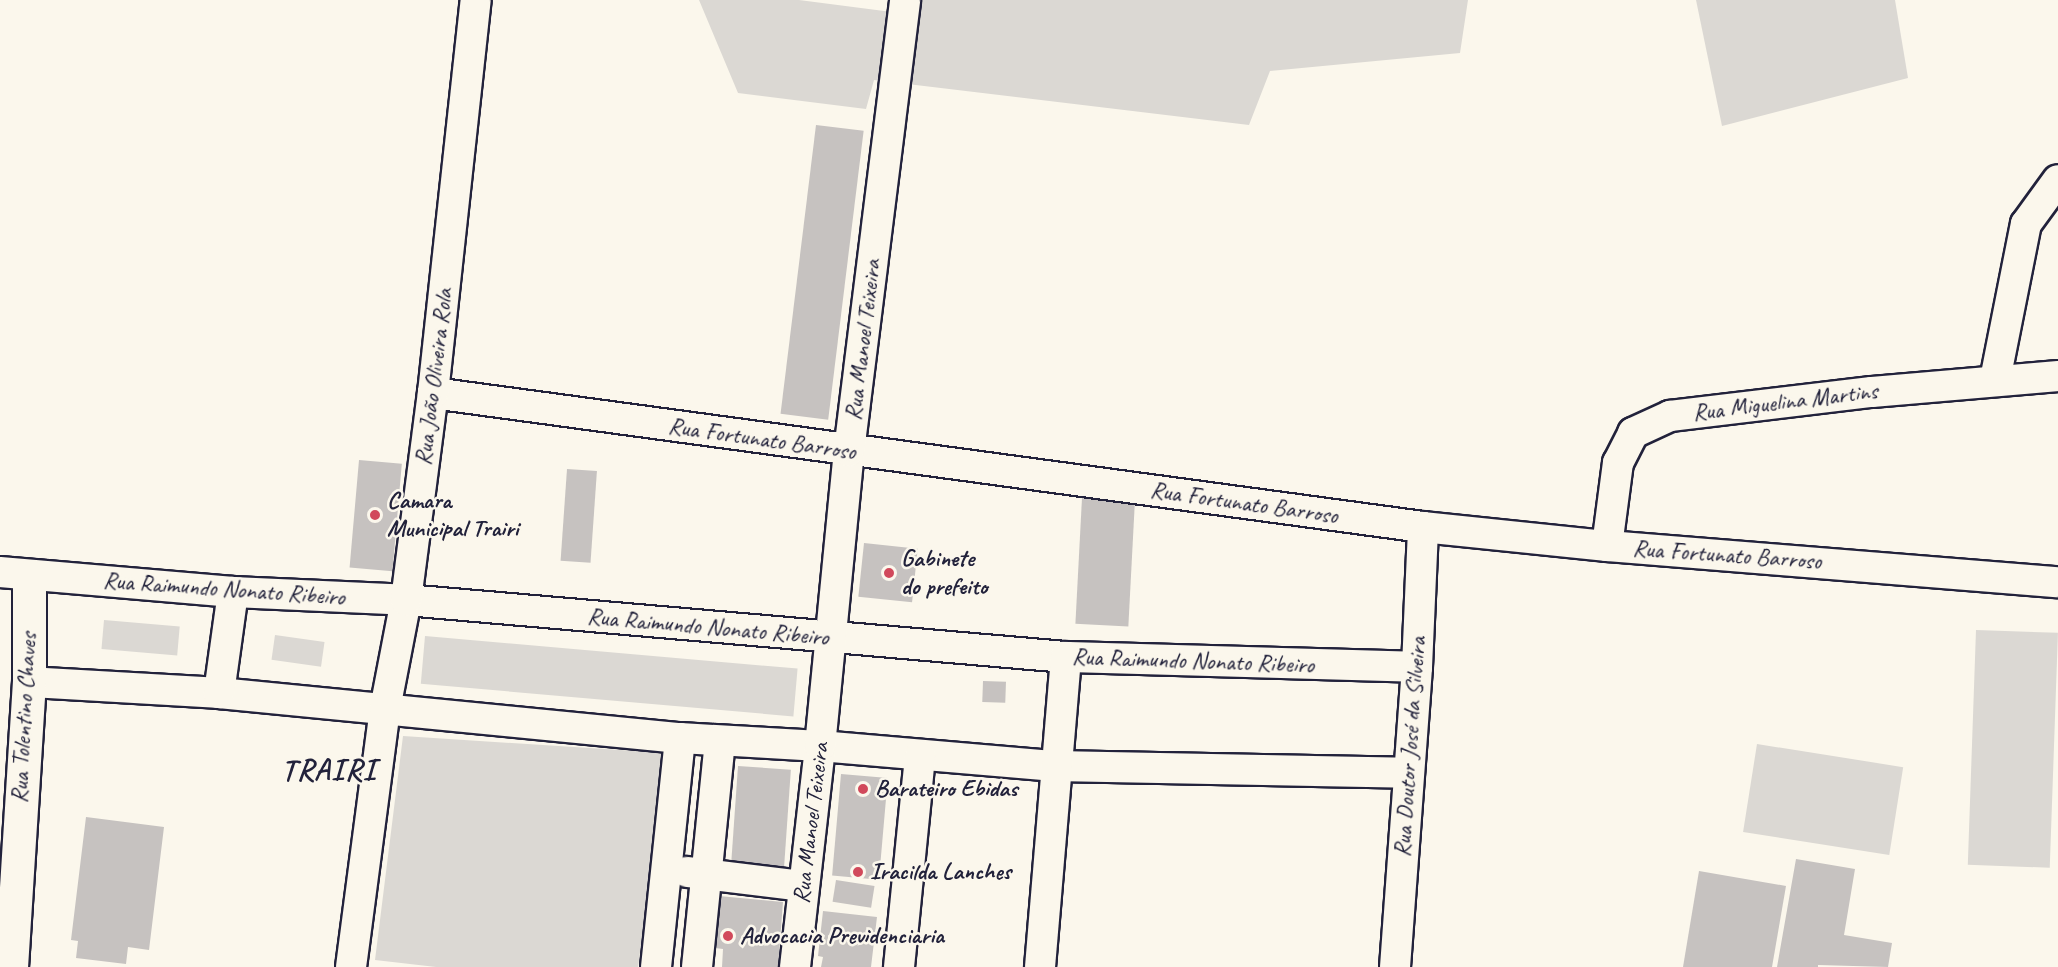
<!DOCTYPE html>
<meta charset="utf-8">
<style>
body{margin:0}
#map{position:relative;width:2058px;height:967px;overflow:hidden;background:#fbf7ec;font-family:Caveat,sans-serif}
div>[style]{position:absolute}
.green>*{inset:0;background:#dbd8d3;transform-origin:0 0}
.building>*{inset:0;background:#c6c2c0;transform-origin:0 0}
.roads{filter:drop-shadow(2px 0 #22223b) drop-shadow(-2px 0 #22223b) drop-shadow(0 2px #22223b) drop-shadow(0 -2px #22223b)}
.minor>*{height:30px;margin:-15px;padding:0 15px;transform-origin:15px;border-radius:15px;background:#fbf7ec}
.tertiary>*{height:33px;margin:-16.5px;padding:0 16.5px;transform-origin:16.5px;border-radius:16.5px;background:#fbf7ec}
.dots>*{width:16px;height:16px;translate:-50% -50%;box-sizing:border-box;border:3px solid #fbf7ec;border-radius:50%}
span{translate:-50% -50%;white-space:nowrap;text-align:center;line-height:1.15;-webkit-text-stroke:5px #fbf7ec;paint-order:stroke}
.street-label{font-size:24px;color:#22223b}
.poi-label{font-size:24px;color:#22223b;font-weight:700}
.left{translate:0 -50%;text-align:left}
.district-label{font-size:30px;color:#22223b;font-weight:700;letter-spacing:1.5px}
</style>
<div id="map">
<div class="green">
<i style="clip-path:polygon(699px 0,799px 0,915px 15px,918px 0,1468px 0,1460px 53px,1270px 71px,1249px 125px,874px 80px,866px 109px,738px 93px)"></i>
<i style="clip-path:polygon(1696px 0,1895px 0,1908px 78px,1722px 126px)"></i>
<i style="left:104px;top:620px;width:76px;height:29px;rotate:5deg"></i>
<i style="left:1976px;top:630px;width:82px;height:235px;rotate:2deg"></i>
<i style="left:275px;top:635px;width:50px;height:25px;rotate:8deg"></i>
<i style="left:425px;top:636px;width:374px;height:48px;rotate:5deg"></i>
<i style="clip-path:polygon(403px 736px,667px 753px,638px 967px,436px 967px,375px 960px)"></i>
<i style="left:1757px;top:744px;width:148px;height:89px;rotate:9deg"></i>
</div>
<div class="building">
<i style="left:816px;top:125px;width:48px;height:291px;rotate:7deg"></i>
<i style="left:359px;top:460px;width:43px;height:108px;rotate:5deg"></i>
<i style="left:567px;top:469px;width:30px;height:92px;rotate:4deg"></i>
<i style="left:1082px;top:498px;width:53px;height:126px;rotate:3deg"></i>
<i style="left:864px;top:543px;width:54px;height:54px;rotate:6deg"></i>
<i style="left:983px;top:681px;width:23px;height:21px;rotate:2deg"></i>
<i style="left:738px;top:766px;width:53px;height:97px;rotate:4deg"></i>
<i style="left:841px;top:774px;width:47px;height:102px;rotate:5deg"></i>
<i style="clip-path:polygon(86px 817px,164px 827px,149px 950px,128px 947px,126px 964px,76px 958px,78px 941px,71px 940px)"></i>
<i style="clip-path:polygon(1796px 859px,1855px 869px,1844px 935px,1892px 943px,1888px 967px,1818px 965px,1818px 967px,1777px 967px)"></i>
<i style="clip-path:polygon(1699px 871px,1786px 886px,1772px 967px,1683px 967px)"></i>
<i style="left:836px;top:880px;width:39px;height:22px;rotate:9deg"></i>
<i style="clip-path:polygon(719px 896px,783px 902px,778px 967px,722px 967px,723px 949px,715px 948px)"></i>
<i style="clip-path:polygon(823px 911px,877px 917px,871px 967px,821px 967px,823px 957px,818px 956px)"></i>
</div>
<div class="roads">
<div class="minor">
<i style="left:1995px;top:380px;width:159px;rotate:-78.8deg"></i>
<i style="left:2026px;top:224px;width:54px;rotate:-54deg"></i>
<i style="left:433px;top:393px;width:999px;rotate:7.71deg"></i>
<i style="left:1423px;top:527px;width:185px;rotate:5.9deg"></i>
<i style="left:1607px;top:546px;width:452px;rotate:4.6deg"></i>
<i style="left:1607px;top:546px;width:84px;rotate:-82.5deg"></i>
<i style="left:1618px;top:463px;width:34px;rotate:-63deg"></i>
<i style="left:1633px;top:433px;width:41px;rotate:-24.7deg"></i>
<i style="left:1670px;top:416px;width:203px;rotate:-6.8deg"></i>
<i style="left:1872px;top:392px;width:187px;rotate:-4.9deg"></i>
<i style="left:0;top:572px;width:234px;rotate:4.9deg"></i>
<i style="left:233px;top:592px;width:173px;rotate:2.6deg"></i>
<i style="left:406px;top:600px;width:662px;rotate:4.94deg"></i>
<i style="left:1066px;top:657px;width:351px;rotate:1.6deg"></i>
<i style="left:29px;top:682px;width:190px;rotate:3.3deg"></i>
<i style="left:219px;top:693px;width:463px;rotate:5.6deg"></i>
<i style="left:680px;top:738px;width:140px;rotate:3.3deg"></i>
<i style="left:820px;top:746px;width:236px;rotate:4.9deg"></i>
<i style="left:1055px;top:766px;width:353px;rotate:1.1deg"></i>
<i style="left:219px;top:693px;width:102px;rotate:-82.1deg"></i>
<i style="left:687px;top:872px;width:117px;rotate:6.9deg"></i>
<i style="left:351px;top:967px;width:260px;rotate:-82.5deg"></i>
<i style="left:385px;top:709px;width:111px;rotate:-79.1deg"></i>
<i style="left:406px;top:600px;width:209px;rotate:-82.6deg"></i>
<i style="left:433px;top:393px;width:395px;rotate:-83.8deg"></i>
<i style="left:656px;top:967px;width:230px;rotate:-84deg"></i>
<i style="left:697px;top:967px;width:226px;rotate:-84.2deg"></i>
<i style="left:795px;top:967px;width:222px;rotate:-83.5deg"></i>
<i style="left:820px;top:746px;width:296px;rotate:-84.4deg"></i>
<i style="left:849px;top:451px;width:454px;rotate:-82.9deg"></i>
<i style="left:899px;top:967px;width:212px;rotate:-84.3deg"></i>
<i style="left:1040px;top:967px;width:311px;rotate:-85.2deg"></i>
<i style="left:1395px;top:967px;width:301px;rotate:-85.8deg"></i>
<i style="left:1417px;top:667px;width:140px;rotate:-87.5deg"></i>
</div>
<div class="tertiary">
<i style="left:11px;top:967px;width:286px;rotate:-86.4deg"></i>
<i style="left:29px;top:682px;width:106px;rotate:-90deg"></i>
</div>
</div>
<div class="dots">
<i style="left:375px;top:515px;background:#d1495b"></i>
<i style="left:889px;top:573px;background:#d1495b"></i>
<i style="left:863px;top:789px;background:#d1495b"></i>
<i style="left:858px;top:872px;background:#d1495b"></i>
<i style="left:728px;top:936px;background:#d1495b"></i>
</div>
<div class="street-label">
<span style="left:863px;top:340px;rotate:-83deg">Rua Manoel Teixeira</span>
<span style="left:434px;top:377px;rotate:-83deg">Rua João Oliveira Rola</span>
<span style="left:1785px;top:402px;rotate:-7deg">Rua Miguelina Martins</span>
<span style="left:762px;top:439px;rotate:8deg">Rua Fortunato Barroso</span>
<span style="left:1244px;top:503px;rotate:8deg">Rua Fortunato Barroso</span>
<span style="left:1727px;top:555px;rotate:4deg">Rua Fortunato Barroso</span>
<span style="left:224px;top:589px;rotate:4deg">Rua Raimundo Nonato Ribeiro</span>
<span style="left:708px;top:627px;rotate:5deg">Rua Raimundo Nonato Ribeiro</span>
<span style="left:1193px;top:661px;rotate:2deg">Rua Raimundo Nonato Ribeiro</span>
<span style="left:24px;top:718px;rotate:-87deg">Rua Tolentino Chaves</span>
<span style="left:1410px;top:747px;rotate:-86deg">Rua Doutor José da Silveira</span>
<span style="left:811px;top:823px;rotate:-83deg">Rua Manoel Teixeira</span>
</div>
<div class="poi-label">
<span class="left" style="left:387px;top:515px">Camara<br>Municipal Trairi</span>
<span class="left" style="left:901px;top:573px">Gabinete<br>do prefeito</span>
<span class="left" style="left:875px;top:789px">Barateiro Ebidas</span>
<span class="left" style="left:870px;top:872px">Iracilda Lanches</span>
<span class="left" style="left:740px;top:936px">Advocacia Previdenciaria</span>
</div>
<div class="district-label">
<span style="left:329px;top:770px">TRAIRI</span>
</div>
</div>
